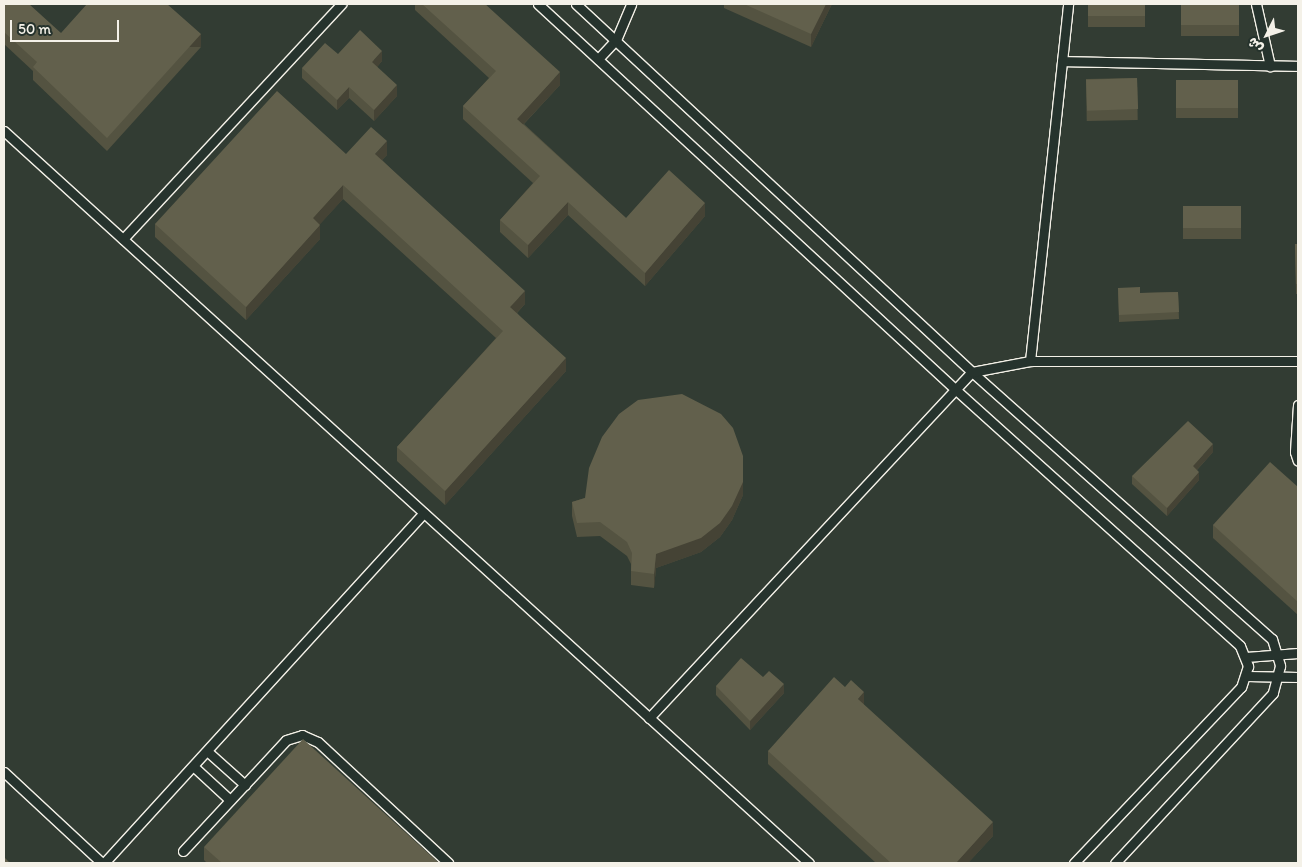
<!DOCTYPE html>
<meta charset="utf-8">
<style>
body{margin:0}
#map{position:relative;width:1302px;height:867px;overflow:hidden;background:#323c33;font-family:Itim,"Playpen Sans Arabic",sans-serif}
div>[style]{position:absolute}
.roads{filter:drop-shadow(1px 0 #f4f1e8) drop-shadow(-1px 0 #f4f1e8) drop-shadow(0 1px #f4f1e8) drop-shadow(0 -1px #f4f1e8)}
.lane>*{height:9px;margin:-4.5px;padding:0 4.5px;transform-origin:4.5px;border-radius:4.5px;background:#26332d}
.wall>*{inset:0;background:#545341;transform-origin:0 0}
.shaded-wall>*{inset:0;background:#454335;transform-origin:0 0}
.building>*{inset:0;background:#62604c;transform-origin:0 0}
span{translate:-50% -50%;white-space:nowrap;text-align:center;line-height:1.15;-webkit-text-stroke:4.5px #26332d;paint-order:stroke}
.frame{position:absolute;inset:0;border:5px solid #f4f1e8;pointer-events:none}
.north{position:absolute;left:1242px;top:10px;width:50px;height:50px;-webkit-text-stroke:4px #26332d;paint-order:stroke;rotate:229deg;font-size:14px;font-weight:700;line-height:20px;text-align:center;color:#f4f1e8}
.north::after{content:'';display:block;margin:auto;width:18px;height:22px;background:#f4f1e8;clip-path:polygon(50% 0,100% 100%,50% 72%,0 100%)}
.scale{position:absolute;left:10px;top:20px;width:109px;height:22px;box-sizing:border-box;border:2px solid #f4f1e8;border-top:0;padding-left:6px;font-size:15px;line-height:18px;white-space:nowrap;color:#f4f1e8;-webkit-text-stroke:4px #26332d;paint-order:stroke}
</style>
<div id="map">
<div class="roads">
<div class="lane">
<i style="left:538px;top:4px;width:569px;rotate:42.72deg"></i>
<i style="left:956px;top:390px;width:382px;rotate:42deg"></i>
<i style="left:1240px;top:646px;width:22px;rotate:68deg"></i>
<i style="left:1248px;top:666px;width:22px;rotate:108deg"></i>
<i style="left:1241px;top:687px;width:243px;rotate:133.5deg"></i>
<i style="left:576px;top:4px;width:541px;rotate:42.9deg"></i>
<i style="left:972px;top:372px;width:402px;rotate:41.7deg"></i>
<i style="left:1272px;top:639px;width:28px;rotate:73deg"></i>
<i style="left:1280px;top:666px;width:28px;rotate:105deg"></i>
<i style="left:1273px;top:693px;width:232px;rotate:132.9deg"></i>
<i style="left:1256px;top:4px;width:64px;rotate:77.3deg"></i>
<i style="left:598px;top:59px;width:26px;rotate:-47deg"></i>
<i style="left:616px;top:40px;width:39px;rotate:-67deg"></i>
<i style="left:1062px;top:61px;width:236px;rotate:1.2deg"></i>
<i style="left:4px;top:131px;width:1088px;rotate:42.28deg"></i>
<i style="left:123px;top:239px;width:321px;rotate:-47.1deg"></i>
<i style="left:1030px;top:361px;width:359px;rotate:-83.9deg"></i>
<i style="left:1298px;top:405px;width:47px;rotate:93.7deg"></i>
<i style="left:1295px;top:452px;width:9px;rotate:72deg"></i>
<i style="left:1246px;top:657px;width:52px;rotate:-4.4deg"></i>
<i style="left:1247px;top:676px;width:51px;rotate:1.1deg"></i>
<i style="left:649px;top:718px;width:473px;rotate:-47deg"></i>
<i style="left:972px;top:372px;width:59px;rotate:-10.7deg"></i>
<i style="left:1030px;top:361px;width:268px"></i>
<i style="left:207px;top:751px;width:51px;rotate:41.8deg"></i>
<i style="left:193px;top:766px;width:50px;rotate:42.6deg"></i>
<i style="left:4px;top:772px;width:134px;rotate:42.9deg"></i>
<i style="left:183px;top:851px;width:151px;rotate:-47.1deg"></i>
<i style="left:286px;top:740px;width:17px;rotate:-17deg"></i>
<i style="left:302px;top:735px;width:17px;rotate:24deg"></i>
<i style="left:318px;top:742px;width:178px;rotate:42.9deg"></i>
<i style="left:104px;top:863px;width:474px;rotate:-47.6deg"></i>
</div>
</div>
<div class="wall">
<i style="clip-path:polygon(4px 4px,61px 33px,201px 47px,107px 151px,33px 80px,33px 71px,4px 44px)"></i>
<i style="clip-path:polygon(415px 4px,485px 4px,560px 85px,524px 124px,626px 218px,705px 216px,645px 286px,568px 215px,528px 258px,500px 232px,500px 220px,533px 183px,463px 119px,463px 106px,489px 78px,415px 10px)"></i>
<i style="clip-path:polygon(724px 4px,832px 4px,811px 47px,724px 8px)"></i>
<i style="left:1088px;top:4px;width:57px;height:23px"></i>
<i style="left:1181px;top:4px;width:58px;height:32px"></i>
<i style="clip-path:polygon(338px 54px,382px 61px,377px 67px,397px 96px,374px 121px,349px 98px,337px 110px,302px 78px,302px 68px)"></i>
<i style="left:1137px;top:78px;width:42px;height:51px;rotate:89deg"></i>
<i style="left:1238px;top:80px;width:38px;height:62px;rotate:90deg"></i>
<i style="clip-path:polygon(346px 154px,387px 155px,382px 160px,525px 304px,517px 313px,566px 371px,445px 505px,397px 461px,397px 447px,496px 338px,343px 199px,319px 225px,320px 239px,246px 320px,155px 237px,155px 224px)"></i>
<i style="left:1241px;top:206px;width:33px;height:58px;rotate:90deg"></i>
<i style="clip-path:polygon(1295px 244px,1298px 244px,1298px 294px,1296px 294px)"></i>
<i style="clip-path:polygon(1118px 288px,1140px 293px,1178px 292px,1179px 319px,1119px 322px)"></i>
<i style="clip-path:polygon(1213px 452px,1197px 470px,1199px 480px,1167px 516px,1132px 484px,1132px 476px)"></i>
<i style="clip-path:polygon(1298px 487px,1298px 615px,1213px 538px,1213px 525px)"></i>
<i style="clip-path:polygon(743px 495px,732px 520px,720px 537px,701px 552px,656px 568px,654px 588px,631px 585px,631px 564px,627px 556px,600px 536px,577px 537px,572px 516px,572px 502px,585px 498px)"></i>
<i style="clip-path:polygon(763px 677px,784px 693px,750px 730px,716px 695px,716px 686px)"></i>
<i style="clip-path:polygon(864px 705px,993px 836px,968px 863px,876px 863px,768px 764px,768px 751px)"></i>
<i style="clip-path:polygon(204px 847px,439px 863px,207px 863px,204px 860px)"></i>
</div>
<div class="shaded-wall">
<i style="clip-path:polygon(826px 4px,832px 4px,811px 47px,811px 34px)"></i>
<i style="left:201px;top:34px;width:13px;height:140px;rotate:90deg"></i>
<i style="clip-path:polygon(382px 51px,382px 61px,372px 73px,372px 62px)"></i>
<i style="clip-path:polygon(560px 72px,560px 85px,517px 131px,517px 119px)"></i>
<i style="clip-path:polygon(397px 85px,397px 96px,374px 121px,374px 110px)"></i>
<i style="clip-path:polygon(349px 87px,349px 98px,337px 110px,337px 100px)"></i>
<i style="clip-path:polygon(387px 141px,387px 155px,375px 167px,375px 154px)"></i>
<i style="clip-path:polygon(343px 185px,343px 199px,313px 232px,313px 218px)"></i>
<i style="clip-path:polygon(568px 202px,568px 215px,528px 258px,528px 245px)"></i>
<i style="clip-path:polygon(705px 203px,705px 216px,645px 286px,645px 273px)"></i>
<i style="clip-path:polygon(320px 225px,320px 239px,246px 320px,246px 307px)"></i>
<i style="clip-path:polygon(525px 291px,525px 304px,510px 320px,510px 307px)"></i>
<i style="clip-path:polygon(566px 358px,566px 371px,445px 505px,445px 491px)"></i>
<i style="clip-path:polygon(1213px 444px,1213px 452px,1193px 474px,1193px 466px)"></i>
<i style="clip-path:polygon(743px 456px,743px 495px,732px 520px,720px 537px,701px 552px,656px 568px,654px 588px,654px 574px,656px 554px)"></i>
<i style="clip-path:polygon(1199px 472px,1199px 480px,1167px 516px,1167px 508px)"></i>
<i style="clip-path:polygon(784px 684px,784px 693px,750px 730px,750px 721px)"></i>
<i style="clip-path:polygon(864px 692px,864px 706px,858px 699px)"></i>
<i style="clip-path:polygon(993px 822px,993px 836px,968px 863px,956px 863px)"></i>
</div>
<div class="building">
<i style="clip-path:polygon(4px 4px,29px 4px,61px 33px,87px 4px,167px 4px,201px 34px,107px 138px,33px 67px,37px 62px,4px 32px)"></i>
<i style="clip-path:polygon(422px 4px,485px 4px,560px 72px,517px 119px,626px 218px,669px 170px,705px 203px,645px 273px,568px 202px,528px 245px,500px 220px,540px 176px,463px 106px,496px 71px)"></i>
<i style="clip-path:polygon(744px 4px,826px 4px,811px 34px)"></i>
<i style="left:1088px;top:4px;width:57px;height:12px"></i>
<i style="left:1181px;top:4px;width:58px;height:21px"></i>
<i style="clip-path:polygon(360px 30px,382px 51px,372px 62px,397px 85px,374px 110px,349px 87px,337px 100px,302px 68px,325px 43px,338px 54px)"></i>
<i style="left:1137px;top:78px;width:31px;height:51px;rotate:88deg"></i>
<i style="left:1238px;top:80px;width:28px;height:62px;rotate:90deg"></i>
<i style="clip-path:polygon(277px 91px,346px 154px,371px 127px,387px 141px,375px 154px,525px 291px,510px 307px,566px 358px,445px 491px,397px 447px,503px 331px,343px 185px,313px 218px,320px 225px,246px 307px,155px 224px)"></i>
<i style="left:1241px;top:206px;width:22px;height:58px;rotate:90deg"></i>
<i style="clip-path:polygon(1295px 244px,1298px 244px,1298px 284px,1296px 284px)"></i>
<i style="clip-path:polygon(1140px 287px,1140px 293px,1178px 292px,1179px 312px,1119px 315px,1118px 288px)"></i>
<i style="clip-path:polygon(682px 394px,721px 414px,733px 428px,743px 456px,743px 482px,732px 506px,720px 523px,701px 538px,656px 554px,654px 574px,631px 571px,632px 553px,627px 542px,600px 522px,577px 523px,572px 502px,585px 498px,589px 468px,602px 437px,619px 414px,638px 400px)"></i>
<i style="clip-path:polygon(1188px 421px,1213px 444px,1193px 466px,1199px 472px,1167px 508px,1132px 476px)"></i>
<i style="clip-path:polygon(1270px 462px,1298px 487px,1298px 602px,1213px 525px)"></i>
<i style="clip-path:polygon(741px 658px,763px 677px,769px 671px,784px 684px,750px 721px,716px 686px)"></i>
<i style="clip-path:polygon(834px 677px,845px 687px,851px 680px,864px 692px,858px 699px,993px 822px,956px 863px,891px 863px,768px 751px)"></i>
<i style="clip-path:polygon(303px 739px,439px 863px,222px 863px,204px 847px)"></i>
<i style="clip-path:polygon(4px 857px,10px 863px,4px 863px)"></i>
</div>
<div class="frame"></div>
<div class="north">ش</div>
<div class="scale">50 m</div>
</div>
